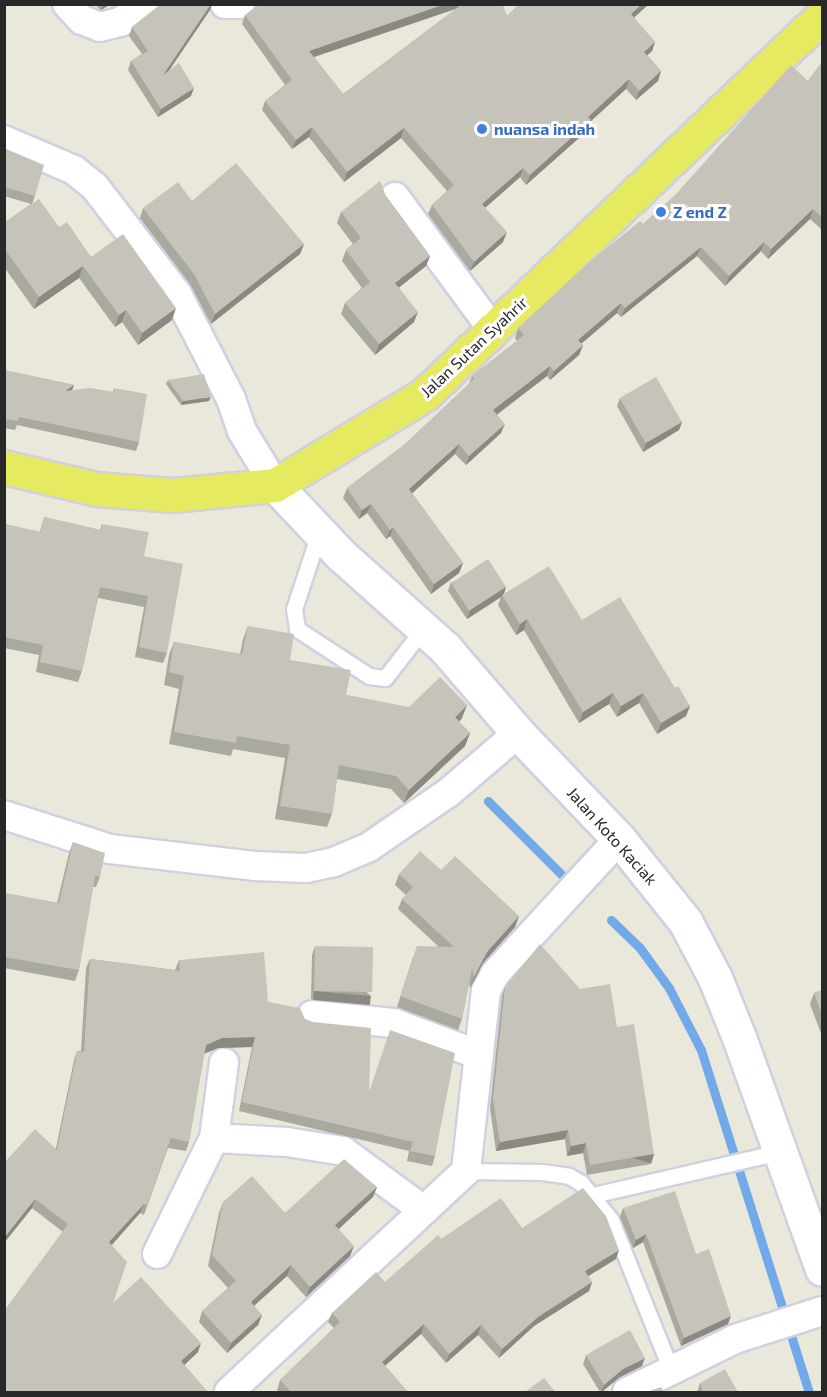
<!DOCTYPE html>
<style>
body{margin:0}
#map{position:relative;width:827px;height:1397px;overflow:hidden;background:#eae8db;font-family:"Exo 2",sans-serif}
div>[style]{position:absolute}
.stream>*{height:9px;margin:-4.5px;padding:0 4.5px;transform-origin:4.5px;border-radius:4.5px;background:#71a9e9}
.roads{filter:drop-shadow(2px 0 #d1d0e1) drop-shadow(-2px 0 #d1d0e1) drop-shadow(0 2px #d1d0e1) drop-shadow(0 -2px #d1d0e1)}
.service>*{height:15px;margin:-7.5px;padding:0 7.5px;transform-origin:7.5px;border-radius:7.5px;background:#fff}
.minor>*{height:28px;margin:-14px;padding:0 14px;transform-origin:14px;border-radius:14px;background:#fff}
.tertiary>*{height:33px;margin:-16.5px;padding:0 16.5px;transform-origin:16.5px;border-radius:16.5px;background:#fff}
.primary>*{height:33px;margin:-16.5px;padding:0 16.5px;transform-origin:16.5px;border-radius:16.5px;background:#e5ea60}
.wall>*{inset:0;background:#aaa9a0}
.shaded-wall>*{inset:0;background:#8b8982;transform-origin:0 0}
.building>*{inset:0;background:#c6c4ba;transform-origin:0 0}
.dots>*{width:16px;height:16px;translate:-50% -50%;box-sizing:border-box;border:3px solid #fff;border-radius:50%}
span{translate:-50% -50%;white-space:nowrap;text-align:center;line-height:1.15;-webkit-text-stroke:6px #fff;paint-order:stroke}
.shop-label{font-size:16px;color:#366cbe;font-weight:700}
.left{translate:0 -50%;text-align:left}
.street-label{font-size:16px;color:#282828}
.frame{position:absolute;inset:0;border:6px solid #282828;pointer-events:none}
</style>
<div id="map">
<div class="stream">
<i style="left:488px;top:801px;width:113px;rotate:45deg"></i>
<i style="left:611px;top:920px;width:40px;rotate:44deg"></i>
<i style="left:640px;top:948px;width:49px;rotate:54.1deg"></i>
<i style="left:669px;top:988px;width:70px;rotate:62.7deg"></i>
<i style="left:701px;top:1050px;width:359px;rotate:72.5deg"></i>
</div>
<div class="roads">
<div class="service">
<i style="left:319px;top:533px;width:80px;rotate:108.2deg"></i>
<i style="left:294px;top:609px;width:20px;rotate:81deg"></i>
<i style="left:297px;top:629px;width:86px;rotate:33.1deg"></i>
<i style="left:369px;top:676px;width:16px;rotate:7deg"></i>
<i style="left:385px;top:678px;width:62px;rotate:-52.2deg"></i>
<i style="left:466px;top:1171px;width:76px;rotate:0.8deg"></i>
<i style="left:542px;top:1172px;width:27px;rotate:8deg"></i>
<i style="left:569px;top:1176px;width:14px;rotate:30deg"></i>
<i style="left:581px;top:1183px;width:48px;rotate:51deg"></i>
<i style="left:611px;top:1220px;width:162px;rotate:68.2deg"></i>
<i style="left:593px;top:1195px;width:195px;rotate:-13deg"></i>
</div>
<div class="minor">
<i style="left:67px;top:4px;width:22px;rotate:47deg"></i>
<i style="left:82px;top:20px;width:19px;rotate:21deg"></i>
<i style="left:100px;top:27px;width:21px;rotate:-14deg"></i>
<i style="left:120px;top:22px;width:31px;rotate:-36deg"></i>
<i style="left:225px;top:4px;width:15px"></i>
<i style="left:4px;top:140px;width:76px;rotate:23.2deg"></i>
<i style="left:74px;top:170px;width:27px;rotate:39deg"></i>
<i style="left:95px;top:187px;width:135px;rotate:52.5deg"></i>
<i style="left:177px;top:294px;width:118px;rotate:62.8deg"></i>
<i style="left:231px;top:399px;width:34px;rotate:71deg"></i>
<i style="left:242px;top:431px;width:63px;rotate:58.6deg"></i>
<i style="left:395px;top:197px;width:165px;rotate:53.6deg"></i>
<i style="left:4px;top:815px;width:111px;rotate:17.8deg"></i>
<i style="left:110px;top:849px;width:145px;rotate:6.7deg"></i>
<i style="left:254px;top:866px;width:52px;rotate:2.2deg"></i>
<i style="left:306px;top:868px;width:29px;rotate:-12deg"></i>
<i style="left:334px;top:862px;width:38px;rotate:-23deg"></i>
<i style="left:369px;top:847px;width:96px;rotate:-34.4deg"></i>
<i style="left:448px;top:793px;width:92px;rotate:-40.6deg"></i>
<i style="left:312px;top:1015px;width:82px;rotate:5.6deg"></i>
<i style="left:394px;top:1023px;width:91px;rotate:20.6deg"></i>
<i style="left:214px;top:1138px;width:73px;rotate:3.1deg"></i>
<i style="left:287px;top:1142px;width:57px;rotate:9.1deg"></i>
<i style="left:343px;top:1151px;width:98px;rotate:36.3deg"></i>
<i style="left:157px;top:1254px;width:129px;rotate:-63.8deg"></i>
<i style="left:214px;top:1138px;width:76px;rotate:-82.4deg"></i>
<i style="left:229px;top:1392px;width:324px;rotate:-43deg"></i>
<i style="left:466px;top:1171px;width:181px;rotate:-83.7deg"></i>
<i style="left:486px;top:991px;width:19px;rotate:-62deg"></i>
<i style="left:495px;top:974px;width:183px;rotate:-47.4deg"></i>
<i style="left:627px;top:1392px;width:120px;rotate:-26.1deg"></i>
<i style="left:735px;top:1339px;width:91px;rotate:-17.8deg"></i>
</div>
<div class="tertiary">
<i style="left:275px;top:485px;width:96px;rotate:46.7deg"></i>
<i style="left:341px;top:555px;width:140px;rotate:41.8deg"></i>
<i style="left:445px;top:648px;width:112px;rotate:49.3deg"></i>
<i style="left:518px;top:733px;width:146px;rotate:46.4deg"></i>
<i style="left:619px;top:839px;width:105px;rotate:51.2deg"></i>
<i style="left:685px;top:921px;width:64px;rotate:62.2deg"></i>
<i style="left:715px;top:978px;width:67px;rotate:68deg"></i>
<i style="left:740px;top:1040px;width:243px;rotate:70.3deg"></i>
</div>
<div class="primary">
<i style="left:4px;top:467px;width:95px;rotate:13.4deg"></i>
<i style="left:96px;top:489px;width:77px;rotate:4.5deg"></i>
<i style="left:173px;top:495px;width:102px;rotate:-5.6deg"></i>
<i style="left:275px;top:485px;width:175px;rotate:-31.2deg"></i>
<i style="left:425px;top:394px;width:548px;rotate:-43.6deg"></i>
</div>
</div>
<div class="wall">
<i style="clip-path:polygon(94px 4px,111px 4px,101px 10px)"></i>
<i style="clip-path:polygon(159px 4px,212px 4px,210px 10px,168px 71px,191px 96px,158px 117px,128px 70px,131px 61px,142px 54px,129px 36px,132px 27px,159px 6px)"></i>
<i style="clip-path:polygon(evenodd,502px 4px,507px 16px,519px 4px,649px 4px,634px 18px,655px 42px,652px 51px,647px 55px,661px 71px,658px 81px,636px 100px,626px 89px,591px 121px,588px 130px,526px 185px,520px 177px,485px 208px,503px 242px,470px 271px,428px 214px,432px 205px,447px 191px,401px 138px,344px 182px,309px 137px,292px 149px,262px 110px,265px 101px,285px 85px,242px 24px,245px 15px,502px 4px,456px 9px,343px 94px,314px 57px,400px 28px,456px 9px)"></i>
<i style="clip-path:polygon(822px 62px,822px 230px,810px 219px,768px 259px,761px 251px,725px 286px,697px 256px,621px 317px,617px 313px,581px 344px,583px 345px,579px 355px,550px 380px,547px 376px,497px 415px,501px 433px,466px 465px,455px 454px,412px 493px,463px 563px,459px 573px,431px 594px,390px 536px,386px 539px,367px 513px,359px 519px,343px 498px,347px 488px,404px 445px,469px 384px,472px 376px,517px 341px,515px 338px,518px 328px,643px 224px,808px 81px)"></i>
<i style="clip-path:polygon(4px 148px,35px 196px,32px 204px,59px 227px,91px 257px,172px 320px,138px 345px,122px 322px,115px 327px,79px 278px,34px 309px,4px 267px,4px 223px,31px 204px,4px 196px)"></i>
<i style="clip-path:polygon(386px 196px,430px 256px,426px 266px,398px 288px,414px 322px,375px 355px,341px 314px,345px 303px,362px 288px,342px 261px,346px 250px,353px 244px,337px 223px,341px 212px)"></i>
<i style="clip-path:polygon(192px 201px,304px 244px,300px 254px,211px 324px,190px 284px,140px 218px,143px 208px)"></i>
<i style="clip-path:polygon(4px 370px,74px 385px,72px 390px,113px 392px,114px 388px,139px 442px,136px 451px,17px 425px,15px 430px,4px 428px)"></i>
<i style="clip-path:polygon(168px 380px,209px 401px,181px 405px,166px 384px)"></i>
<i style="clip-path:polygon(620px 398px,682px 422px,679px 430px,643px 452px,617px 406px)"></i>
<i style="clip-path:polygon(44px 517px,100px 530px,102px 524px,144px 556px,167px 653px,163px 663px,135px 657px,144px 607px,98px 598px,82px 671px,78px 682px,36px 672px,39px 655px,4px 648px,4px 524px,40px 532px)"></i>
<i style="clip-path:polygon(451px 582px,506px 587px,504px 594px,582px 620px,675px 688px,690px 706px,686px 716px,657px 734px,639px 703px,617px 717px,609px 704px,579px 723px,524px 630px,516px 635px,498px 605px,501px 597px,467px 619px,448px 591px)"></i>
<i style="clip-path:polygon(248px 626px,290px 660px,346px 695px,462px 718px,459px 722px,470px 733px,465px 746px,404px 803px,391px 789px,337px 779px,332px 814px,327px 827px,275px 819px,285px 758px,233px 749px,231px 756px,169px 744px,179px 689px,164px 685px,169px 655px,174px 642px,240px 654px,243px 639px)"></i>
<i style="clip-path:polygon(73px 842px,100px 877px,96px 887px,93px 887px,79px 970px,75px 981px,4px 968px,4px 893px,57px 903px,69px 853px)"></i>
<i style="clip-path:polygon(441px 870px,519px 916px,515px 927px,483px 963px,470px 988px,469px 983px,462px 1019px,458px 1030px,397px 1007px,413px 957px,438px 946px,398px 909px,402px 899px,406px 895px,395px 885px,399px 874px)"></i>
<i style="clip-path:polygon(315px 946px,371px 996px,368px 1004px,311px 999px,312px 955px)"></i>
<i style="clip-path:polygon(90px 959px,175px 970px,179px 960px,305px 1019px,369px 1091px,435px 1156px,432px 1166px,407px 1161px,409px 1151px,239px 1111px,252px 1047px,218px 1048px,204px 1054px,189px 1142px,186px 1151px,168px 1148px,144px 1215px,140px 1213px,112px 1245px,113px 1303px,198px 1352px,184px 1365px,208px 1392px,4px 1392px,63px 1232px,32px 1208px,4px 1243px,4px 1163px,56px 1148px,74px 1060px,77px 1051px,81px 1051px,86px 968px)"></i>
<i style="clip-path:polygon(505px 987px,580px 989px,617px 1027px,654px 1154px,651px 1164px,587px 1175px,583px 1153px,567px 1156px,565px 1139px,496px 1151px,490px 1108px,502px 996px)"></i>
<i style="clip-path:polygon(822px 990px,822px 1036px,810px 1004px,814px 993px)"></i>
<i style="clip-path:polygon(377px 1187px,373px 1197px,339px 1229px,350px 1256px,306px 1297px,287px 1276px,254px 1306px,262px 1315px,258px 1325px,227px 1353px,199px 1322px,202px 1311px,228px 1288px,208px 1266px,219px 1213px,223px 1202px,285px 1213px)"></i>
<i style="clip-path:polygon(623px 1208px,696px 1254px,728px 1324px,681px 1346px,643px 1242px,633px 1248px,620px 1217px)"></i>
<i style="clip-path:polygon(522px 1228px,616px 1259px,588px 1276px,592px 1282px,589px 1291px,534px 1326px,499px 1358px,478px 1335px,446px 1363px,421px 1334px,385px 1366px,408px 1392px,279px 1392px,277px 1390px,280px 1380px,334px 1328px,328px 1322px,332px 1313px,385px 1282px,441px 1239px)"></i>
<i style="clip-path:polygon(586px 1355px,642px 1366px,620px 1377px,602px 1392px,600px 1392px,583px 1364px)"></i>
<i style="clip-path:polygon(700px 1383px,738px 1392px,697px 1392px)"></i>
</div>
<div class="shaded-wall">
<i style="clip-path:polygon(103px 4px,111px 4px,101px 10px)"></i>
<i style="clip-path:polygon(211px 4px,212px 4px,210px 10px,160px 84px,163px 75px)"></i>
<i style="clip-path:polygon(445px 4px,469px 4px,305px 60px,309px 51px)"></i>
<i style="clip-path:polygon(642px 4px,649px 4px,627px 23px,631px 14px)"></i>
<i style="clip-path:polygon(655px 42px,652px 51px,641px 61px,644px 52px)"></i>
<i style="clip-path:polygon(661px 71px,658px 81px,636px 100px,639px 91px)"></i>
<i style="clip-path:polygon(629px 79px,626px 89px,591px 121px,588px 130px,526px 185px,530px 175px,588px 117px)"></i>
<i style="clip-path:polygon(194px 88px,191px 96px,158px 117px,161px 109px)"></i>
<i style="clip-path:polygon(312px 127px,309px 137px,292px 149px,296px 140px)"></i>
<i style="clip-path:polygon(404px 128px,401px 138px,344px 182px,347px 172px)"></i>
<i style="clip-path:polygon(523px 168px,520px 177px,478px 214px,482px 204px)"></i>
<i style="clip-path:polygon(813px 209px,810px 219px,768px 259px,771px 249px)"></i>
<i style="clip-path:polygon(507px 232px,503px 242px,470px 271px,474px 262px)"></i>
<i style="clip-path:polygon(764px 242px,761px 251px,725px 286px,729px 276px)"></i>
<i style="clip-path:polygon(304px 244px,300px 254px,211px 324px,215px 314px)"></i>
<i style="clip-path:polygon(701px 247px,697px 256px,621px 317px,625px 308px)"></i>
<i style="clip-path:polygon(430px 256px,426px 266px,391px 294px,395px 283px)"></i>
<i style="clip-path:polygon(83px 266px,79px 278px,34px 309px,39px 297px)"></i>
<i style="clip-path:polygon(621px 303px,617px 313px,574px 350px,578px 340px)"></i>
<i style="clip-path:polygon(176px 308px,172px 320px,138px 345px,142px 333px)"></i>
<i style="clip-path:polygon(126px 310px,122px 322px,115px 327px,119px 315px)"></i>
<i style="clip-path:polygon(418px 312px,414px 322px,375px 355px,379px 344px)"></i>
<i style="clip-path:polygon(583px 345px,579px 355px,550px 380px,554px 371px)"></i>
<i style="clip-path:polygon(550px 366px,547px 376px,489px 420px,493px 410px)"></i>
<i style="clip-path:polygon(74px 385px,71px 393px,65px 391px)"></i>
<i style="clip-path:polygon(211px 397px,209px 401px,181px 405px,183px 401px)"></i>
<i style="clip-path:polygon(682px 422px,679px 430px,643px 452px,646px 443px)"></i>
<i style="clip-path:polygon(505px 424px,501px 433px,466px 465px,469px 456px)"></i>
<i style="clip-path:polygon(459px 444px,455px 454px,406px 499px,409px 489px)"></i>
<i style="clip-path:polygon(371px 504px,367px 513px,359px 519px,362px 510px)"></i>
<i style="clip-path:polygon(393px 527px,390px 536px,386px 539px,390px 530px)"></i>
<i style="clip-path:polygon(463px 563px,459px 573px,431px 594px,434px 584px)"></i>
<i style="clip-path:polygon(506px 587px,503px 596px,502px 595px,501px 597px,467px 619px,470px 610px)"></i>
<i style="clip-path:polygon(527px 619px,524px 630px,516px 635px,520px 624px)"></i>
<i style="clip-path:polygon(613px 693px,609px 704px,579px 723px,583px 712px)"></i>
<i style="clip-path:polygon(643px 693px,639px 703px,617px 717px,621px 706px)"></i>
<i style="clip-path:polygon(467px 705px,462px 718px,451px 730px,455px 717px)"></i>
<i style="clip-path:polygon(690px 706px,686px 716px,657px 734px,661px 723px)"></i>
<i style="clip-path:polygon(470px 733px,465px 746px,404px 803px,409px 790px)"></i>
<i style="clip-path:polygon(519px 916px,515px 927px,483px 963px,470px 988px,474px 977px,487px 952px)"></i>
<i style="left:314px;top:991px;width:57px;height:9px;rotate:5deg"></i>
<i style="clip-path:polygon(255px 1037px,252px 1047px,218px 1048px,203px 1054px,206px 1045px,222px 1038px)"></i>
<i style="clip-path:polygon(568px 1130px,565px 1139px,496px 1151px,500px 1142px)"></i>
<i style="clip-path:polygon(586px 1143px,583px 1153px,567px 1156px,571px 1146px)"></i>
<i style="left:654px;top:1154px;width:10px;height:65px;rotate:107deg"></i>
<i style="clip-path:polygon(377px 1187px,373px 1197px,332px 1235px,335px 1225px)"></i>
<i style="clip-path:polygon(35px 1199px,32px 1208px,4px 1243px,4px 1238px)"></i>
<i style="clip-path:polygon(144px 1204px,140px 1213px,106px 1251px,109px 1242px)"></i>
<i style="clip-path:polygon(646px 1234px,643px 1242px,633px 1248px,636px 1240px)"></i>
<i style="clip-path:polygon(354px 1246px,350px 1256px,306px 1297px,310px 1287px)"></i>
<i style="clip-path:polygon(619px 1250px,616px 1259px,582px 1280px,585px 1271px)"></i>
<i style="clip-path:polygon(291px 1265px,287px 1276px,247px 1312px,251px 1302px)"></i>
<i style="clip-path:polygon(592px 1282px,589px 1291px,534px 1326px,499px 1358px,502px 1349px,538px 1317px)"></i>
<i style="clip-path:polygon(262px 1315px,258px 1325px,227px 1353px,231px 1343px)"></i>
<i style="clip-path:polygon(731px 1316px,728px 1324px,681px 1346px,684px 1338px)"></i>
<i style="clip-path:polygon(424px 1324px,421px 1334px,379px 1371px,382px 1362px)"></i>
<i style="clip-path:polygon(481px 1325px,478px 1335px,446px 1363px,449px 1354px)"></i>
<i style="clip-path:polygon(201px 1343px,198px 1352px,178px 1371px,181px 1361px)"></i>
<i style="clip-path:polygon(645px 1358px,642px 1366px,620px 1377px,601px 1392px,604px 1385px,623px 1369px)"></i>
</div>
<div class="building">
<i style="clip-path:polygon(161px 4px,211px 4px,163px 75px,179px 63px,194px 88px,161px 109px,131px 61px,148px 51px,132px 27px)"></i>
<i style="clip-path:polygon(259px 4px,445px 4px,309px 51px,343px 94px,462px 4px,502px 4px,507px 16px,519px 4px,642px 4px,631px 14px,655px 42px,644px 52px,661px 71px,639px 91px,629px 79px,588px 117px,591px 120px,530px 175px,523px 168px,482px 204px,507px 232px,474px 262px,432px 205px,454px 185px,404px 128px,347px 172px,312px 127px,296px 140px,265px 101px,292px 80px,245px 15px)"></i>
<i style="clip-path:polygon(822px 62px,822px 217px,813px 209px,771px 249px,764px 242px,729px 276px,701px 247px,625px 308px,621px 303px,578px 340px,583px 345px,554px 371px,550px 366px,493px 410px,505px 424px,469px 456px,459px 444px,409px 489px,463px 563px,434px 584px,393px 527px,390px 530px,371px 504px,362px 510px,347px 488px,404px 445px,474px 379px,472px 376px,524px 335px,518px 328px,587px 264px,640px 221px,643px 224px,676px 194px,791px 65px,808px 81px)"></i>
<i style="clip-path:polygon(4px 148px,44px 165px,35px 196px,4px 187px)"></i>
<i style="clip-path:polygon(236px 163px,304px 244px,215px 314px,194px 274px,143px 208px,178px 182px,192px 201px)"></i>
<i style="clip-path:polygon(380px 181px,386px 196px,430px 256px,395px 283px,418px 312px,379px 344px,345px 303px,370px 282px,346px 250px,361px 238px,341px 212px)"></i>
<i style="clip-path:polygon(39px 199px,59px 227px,67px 222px,91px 257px,123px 234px,176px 308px,142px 333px,126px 310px,119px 315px,83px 266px,39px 297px,4px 248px,4px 223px)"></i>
<i style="clip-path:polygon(4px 370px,74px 385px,65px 391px,91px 388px,114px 392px,114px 388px,147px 394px,139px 442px,19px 417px,18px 421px,4px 419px)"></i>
<i style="clip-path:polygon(204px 374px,211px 397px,183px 401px,168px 380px)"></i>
<i style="left:656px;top:377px;width:52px;height:42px;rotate:60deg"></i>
<i style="clip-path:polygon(44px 517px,101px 530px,102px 524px,149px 532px,144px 556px,183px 564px,167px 653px,139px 647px,148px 596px,100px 587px,82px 671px,40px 662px,43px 645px,4px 637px,4px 524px,41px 532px)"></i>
<i style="left:488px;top:559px;width:33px;height:44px;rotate:57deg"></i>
<i style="clip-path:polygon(549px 566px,582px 620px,620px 597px,675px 688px,678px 686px,690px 706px,661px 723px,643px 693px,621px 706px,613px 693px,583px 712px,527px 619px,520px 624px,502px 595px)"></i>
<i style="clip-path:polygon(248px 626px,294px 634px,290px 660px,351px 670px,346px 695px,409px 707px,440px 677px,467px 705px,455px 717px,470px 733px,409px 790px,396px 776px,339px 765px,332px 814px,280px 806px,290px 745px,237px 736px,236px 743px,174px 732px,184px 676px,169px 672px,174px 642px,242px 654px)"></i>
<i style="clip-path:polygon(73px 842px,105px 853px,100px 877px,95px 876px,79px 970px,4px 957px,4px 893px,59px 903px)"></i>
<i style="clip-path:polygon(420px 851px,441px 870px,455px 856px,519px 916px,487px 952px,474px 977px,472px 968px,462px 1019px,400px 996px,417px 946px,454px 947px,402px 899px,413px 887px,399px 874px)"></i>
<i style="clip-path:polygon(540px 944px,580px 989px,610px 984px,617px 1027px,634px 1024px,654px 1154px,590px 1165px,586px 1143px,571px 1146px,568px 1130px,500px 1142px,493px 1099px,505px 987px)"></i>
<i style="left:315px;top:946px;width:58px;height:45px;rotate:1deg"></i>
<i style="clip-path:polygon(264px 952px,268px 1002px,300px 1008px,305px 1019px,313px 1022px,371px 1028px,369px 1092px,390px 1030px,455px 1053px,435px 1156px,410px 1151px,413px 1142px,242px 1102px,255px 1037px,222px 1038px,206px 1045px,189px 1142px,171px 1138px,147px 1205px,144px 1204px,109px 1242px,127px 1262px,113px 1303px,141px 1277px,201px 1343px,181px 1361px,208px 1392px,4px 1392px,4px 1311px,68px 1224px,35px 1199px,4px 1238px,4px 1163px,35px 1129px,57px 1150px,77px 1051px,84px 1052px,90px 959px,180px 971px,179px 960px)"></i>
<i style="clip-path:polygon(822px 990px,822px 1014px,814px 993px)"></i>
<i style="clip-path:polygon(344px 1159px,377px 1187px,335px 1225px,354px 1246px,310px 1287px,291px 1265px,251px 1302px,262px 1315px,231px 1343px,202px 1311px,236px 1281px,212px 1255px,223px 1202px,252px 1176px,285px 1213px)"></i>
<i style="clip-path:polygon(583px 1188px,606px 1216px,619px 1250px,585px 1271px,592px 1282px,538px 1317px,502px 1349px,481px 1325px,449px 1354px,424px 1324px,382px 1362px,408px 1392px,291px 1392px,280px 1380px,340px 1322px,332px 1313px,376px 1272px,385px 1282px,438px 1235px,441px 1239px,501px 1198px,522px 1228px)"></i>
<i style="clip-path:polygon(675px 1191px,696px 1254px,709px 1249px,731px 1316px,684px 1338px,646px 1234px,636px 1240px,623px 1208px)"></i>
<i style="clip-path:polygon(630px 1330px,645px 1358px,623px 1369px,604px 1385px,586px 1355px)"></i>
<i style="clip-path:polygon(725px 1369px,738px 1392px,703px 1392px,700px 1383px)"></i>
<i style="clip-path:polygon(544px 1378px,555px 1392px,525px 1392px)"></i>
<i style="clip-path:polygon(661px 1387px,664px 1392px,647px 1392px)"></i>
</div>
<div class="dots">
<i style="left:482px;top:129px;background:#3f7fe0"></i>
<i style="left:661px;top:212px;background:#3f7fe0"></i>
</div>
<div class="shop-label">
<span class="left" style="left:494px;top:129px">nuansa indah</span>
<span class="left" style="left:673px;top:212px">Z end Z</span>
</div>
<div class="street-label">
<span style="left:474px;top:347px;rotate:-43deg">Jalan Sutan Syahrir</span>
<span style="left:612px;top:836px;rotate:48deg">Jalan Koto Kaciak</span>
</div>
<div class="frame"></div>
</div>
